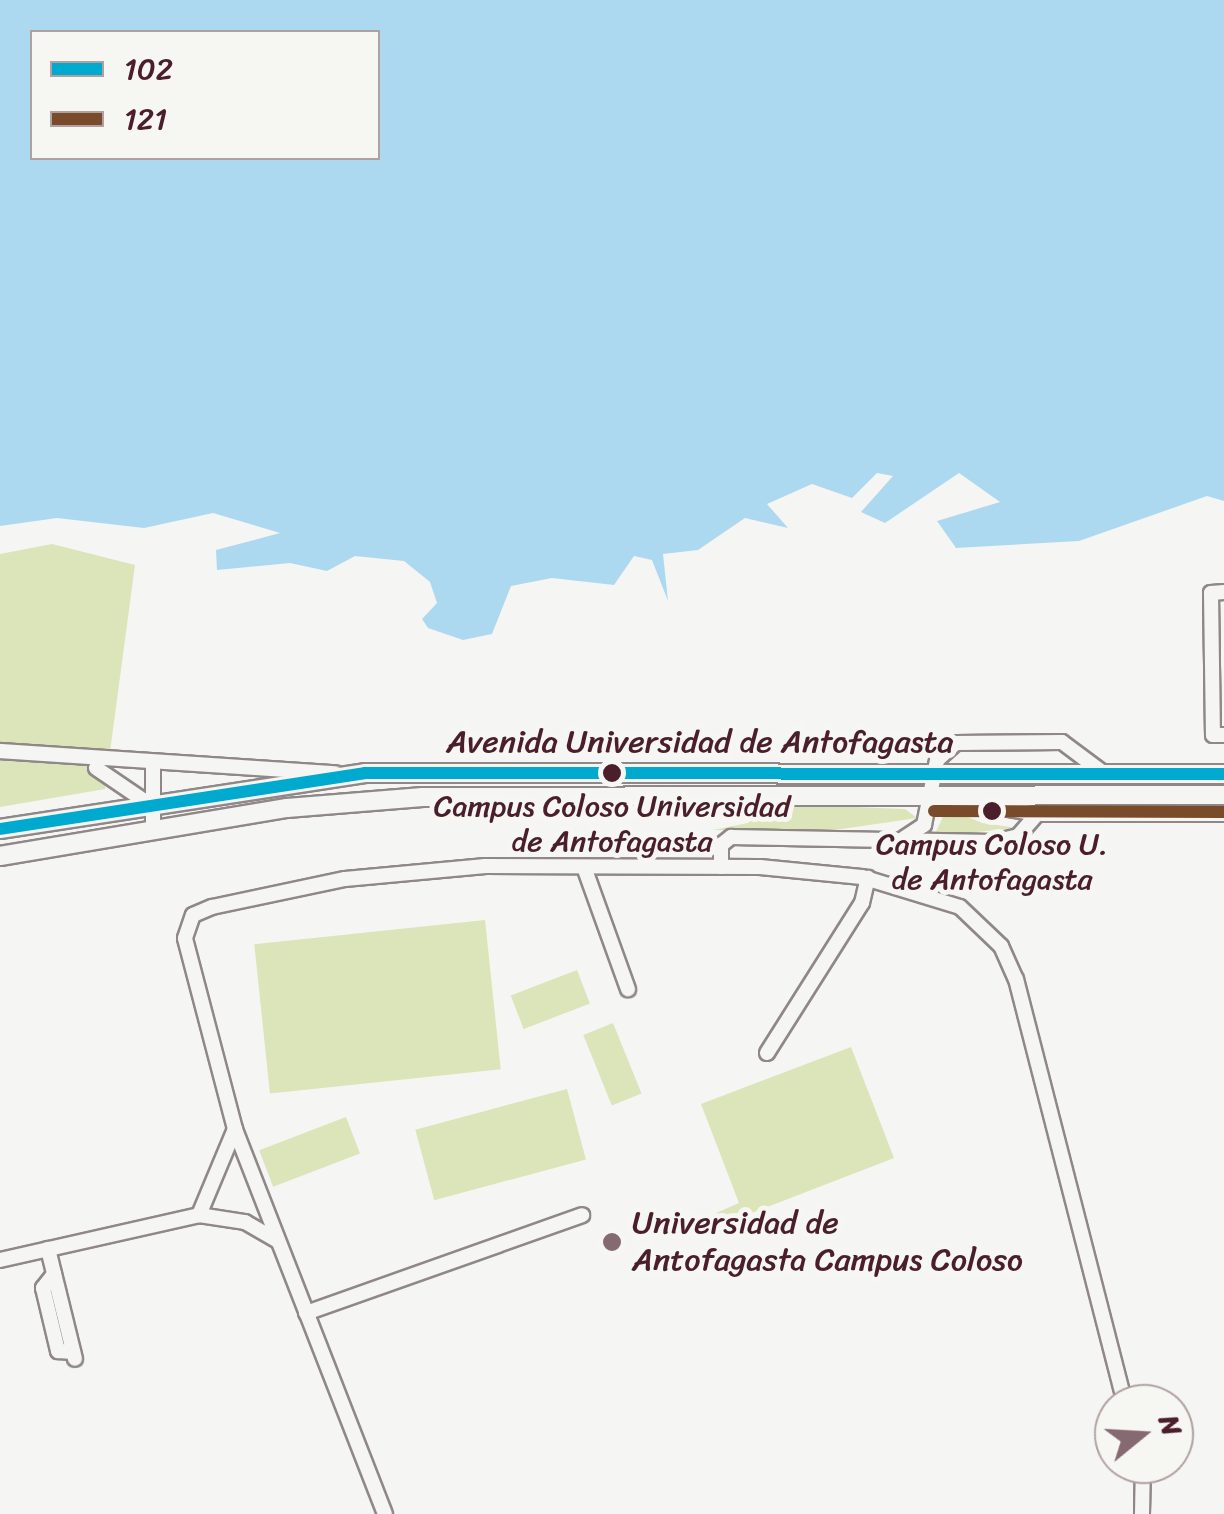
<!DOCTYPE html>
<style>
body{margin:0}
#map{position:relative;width:1224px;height:1514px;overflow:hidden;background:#f5f5f3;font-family:Sriracha,sans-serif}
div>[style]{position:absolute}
.green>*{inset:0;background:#dce4b9;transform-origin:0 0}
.water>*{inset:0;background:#add9f0}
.roads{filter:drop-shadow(2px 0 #8f8788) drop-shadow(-2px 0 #8f8788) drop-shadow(0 2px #8f8788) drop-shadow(0 -2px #8f8788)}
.minor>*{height:14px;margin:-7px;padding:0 7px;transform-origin:7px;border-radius:7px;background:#f5f5f3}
.major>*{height:18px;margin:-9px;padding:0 9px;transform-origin:9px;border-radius:9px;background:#f5f5f3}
.bus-1>*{height:12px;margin:-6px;padding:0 6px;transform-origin:6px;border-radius:6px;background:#00a9ce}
.bus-2>*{height:12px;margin:-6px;padding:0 6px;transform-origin:6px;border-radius:6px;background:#7a4b2a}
.dots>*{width:28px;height:28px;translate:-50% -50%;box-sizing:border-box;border:5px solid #f6f6f2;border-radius:50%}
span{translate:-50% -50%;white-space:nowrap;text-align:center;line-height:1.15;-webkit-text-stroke:10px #f6f6f2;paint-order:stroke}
.bus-label{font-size:30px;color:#4a1f2b}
.street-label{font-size:32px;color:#4a1f2b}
.poi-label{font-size:32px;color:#4a1f2b}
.left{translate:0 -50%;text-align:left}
.legend{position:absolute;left:30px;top:30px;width:350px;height:130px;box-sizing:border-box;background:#f6f6f2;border:2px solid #b1a0a2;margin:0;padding:12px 18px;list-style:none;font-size:30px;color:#4a1f2b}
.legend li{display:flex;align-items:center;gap:20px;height:50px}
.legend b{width:50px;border:2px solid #b1a0a2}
.north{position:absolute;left:1094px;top:1384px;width:100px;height:100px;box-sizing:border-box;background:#f6f6f2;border:2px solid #b1a0a2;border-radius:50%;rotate:72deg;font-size:28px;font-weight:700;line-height:40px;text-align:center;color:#4a1f2b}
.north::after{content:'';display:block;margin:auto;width:35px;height:45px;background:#866a71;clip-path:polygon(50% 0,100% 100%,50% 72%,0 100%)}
</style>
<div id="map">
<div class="green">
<i style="clip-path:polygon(52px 544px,135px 565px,105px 789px,0 807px,0 554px)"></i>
<i style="clip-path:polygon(774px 804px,905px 809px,917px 818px,828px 831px,713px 830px,748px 823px)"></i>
<i style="clip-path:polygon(947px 808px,982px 823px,1018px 828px,934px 836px)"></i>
<i style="left:485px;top:920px;width:150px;height:232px;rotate:84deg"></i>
<i style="left:577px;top:970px;width:36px;height:71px;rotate:69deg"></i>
<i style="left:613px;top:1023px;width:76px;height:32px;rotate:68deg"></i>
<i style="clip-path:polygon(851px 1047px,894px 1158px,718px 1226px,714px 1214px,739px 1203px,701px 1104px)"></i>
<i style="left:567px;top:1089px;width:73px;height:157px;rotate:75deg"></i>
<i style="left:346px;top:1117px;width:39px;height:93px;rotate:69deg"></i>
</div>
<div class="water">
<i style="clip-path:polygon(evenodd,0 0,1224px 0,1224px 501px,1207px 496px,1079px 541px,956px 548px,937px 521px,1000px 502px,959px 473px,885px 523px,861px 512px,893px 476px,877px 473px,852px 498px,812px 484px,767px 504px,788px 528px,745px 518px,698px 550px,663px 554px,668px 601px,652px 560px,634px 556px,614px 585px,552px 578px,511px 586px,492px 634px,463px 640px,428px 628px,422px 619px,437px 603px,430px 582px,404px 561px,355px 556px,327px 571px,290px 563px,217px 570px,216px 550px,280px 533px,213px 513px,144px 528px,57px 518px,0 526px,0 0,32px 32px,378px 32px,378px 158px,32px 158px,32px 32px)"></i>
</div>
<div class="roads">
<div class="minor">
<i style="left:1224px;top:592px;width:13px;rotate:176deg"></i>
<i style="left:1211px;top:593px;width:142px;rotate:89.2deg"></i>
<i style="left:1213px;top:735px;width:11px"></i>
<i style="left:0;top:751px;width:336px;rotate:3.8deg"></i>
<i style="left:153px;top:767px;width:63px;rotate:90deg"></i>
<i style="left:96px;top:768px;width:64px;rotate:34.2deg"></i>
<i style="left:956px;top:800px;width:82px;rotate:9.8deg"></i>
<i style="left:1037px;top:814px;width:187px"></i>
<i style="left:904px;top:838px;width:24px;rotate:-33deg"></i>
<i style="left:924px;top:825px;width:66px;rotate:-78.7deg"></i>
<i style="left:937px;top:760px;width:25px;rotate:-42deg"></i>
<i style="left:956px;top:743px;width:106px;rotate:-0.5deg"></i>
<i style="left:1062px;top:742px;width:54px;rotate:36.7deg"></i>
<i style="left:584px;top:867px;width:130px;rotate:70.2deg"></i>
<i style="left:721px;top:867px;width:22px;rotate:-90deg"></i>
<i style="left:721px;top:845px;width:13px;rotate:-39deg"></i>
<i style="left:731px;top:837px;width:262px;rotate:1.1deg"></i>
<i style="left:993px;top:842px;width:26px;rotate:-13deg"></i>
<i style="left:1018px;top:836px;width:29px;rotate:-49deg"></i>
<i style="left:767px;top:1053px;width:178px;rotate:-57.7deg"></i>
<i style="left:862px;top:903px;width:26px;rotate:-77deg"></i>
<i style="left:199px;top:1215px;width:93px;rotate:-67.3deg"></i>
<i style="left:48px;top:1249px;width:113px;rotate:76.2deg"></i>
<i style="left:0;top:1260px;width:204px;rotate:-12.7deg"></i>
<i style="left:199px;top:1215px;width:47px;rotate:8.7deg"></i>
<i style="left:245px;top:1222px;width:38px;rotate:30deg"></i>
<i style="left:54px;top:1274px;width:18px;rotate:128deg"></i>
<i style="left:43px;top:1288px;width:65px;rotate:76.6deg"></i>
<i style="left:58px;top:1351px;width:15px;rotate:4deg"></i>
<i style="left:306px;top:1313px;width:293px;rotate:-19.5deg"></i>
<i style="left:385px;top:1514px;width:413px;rotate:-111.3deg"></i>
<i style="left:235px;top:1129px;width:197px;rotate:-104.7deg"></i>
<i style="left:185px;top:938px;width:24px;rotate:-71deg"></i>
<i style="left:193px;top:915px;width:21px;rotate:-23deg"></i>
<i style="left:212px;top:907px;width:136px;rotate:-11.9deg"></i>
<i style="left:345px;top:879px;width:141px;rotate:-5.3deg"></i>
<i style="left:485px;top:866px;width:275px;rotate:0.2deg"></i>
<i style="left:760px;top:867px;width:102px;rotate:5.6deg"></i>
<i style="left:862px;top:877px;width:102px;rotate:17deg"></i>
<i style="left:960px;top:907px;width:57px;rotate:43.6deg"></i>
<i style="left:1001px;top:946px;width:36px;rotate:66deg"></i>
<i style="left:1016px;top:979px;width:439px;rotate:75.6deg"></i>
<i style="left:1142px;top:1514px;width:50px;rotate:-88.9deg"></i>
</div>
<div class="major">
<i style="left:0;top:829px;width:369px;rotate:-8.7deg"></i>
<i style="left:365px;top:773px;width:859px;rotate:0.07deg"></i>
<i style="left:0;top:856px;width:291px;rotate:-9.5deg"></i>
<i style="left:287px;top:808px;width:136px;rotate:-4.6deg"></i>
<i style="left:423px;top:797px;width:801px;rotate:-0.14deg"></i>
</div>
</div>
<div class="bus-1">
<i style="left:0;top:829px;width:369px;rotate:-8.7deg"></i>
<i style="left:365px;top:773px;width:859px;rotate:0.07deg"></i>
</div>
<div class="bus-2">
<i style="left:934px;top:811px;width:290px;rotate:0.2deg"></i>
</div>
<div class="dots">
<i style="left:612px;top:773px;background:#4a1f2b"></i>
<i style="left:992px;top:811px;background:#4a1f2b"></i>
<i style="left:612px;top:1242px;background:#866a71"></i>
</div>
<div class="bus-label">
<span style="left:612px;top:823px">Campus Coloso Universidad<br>de Antofagasta</span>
<span style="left:992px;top:861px">Campus Coloso U.<br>de Antofagasta</span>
</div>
<div class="street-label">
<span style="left:700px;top:742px">Avenida Universidad de Antofagasta</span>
</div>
<div class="poi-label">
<span class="left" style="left:632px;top:1242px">Universidad de<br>Antofagasta Campus Coloso</span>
</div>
<ul class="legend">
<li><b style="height:12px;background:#00a9ce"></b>102</li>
<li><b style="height:12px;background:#7a4b2a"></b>121</li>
</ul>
<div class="north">N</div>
</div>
